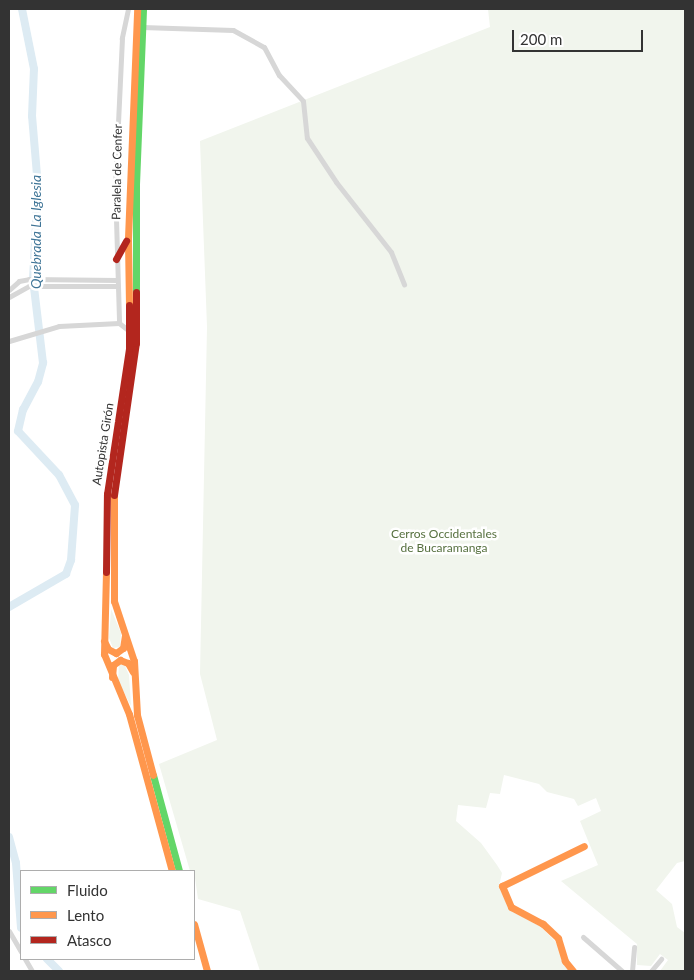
<!DOCTYPE html>
<html>
<head>
<meta charset="utf-8">
<style>
	body { margin:0 }
	#map { position:relative; width:694px; height:980px; overflow:hidden; background:#fff; font-family:Lato,sans-serif }
	div>[style] { position:absolute }
	[style*='--x'] { left:calc(var(--x)*1px); top:calc(var(--y)*1px); width:calc(var(--w)*1px); rotate:calc(var(--a)*1deg) }
	.green>* { inset:0; background:#f1f5ed }
	.river>* { height:8px; margin:-4px; padding:0 4px; transform-origin:4px; border-radius:4px; background:#ddebf3 }
	.street>* { height:5px; margin:-2.5px; padding:0 2.5px; transform-origin:2.5px; border-radius:2.5px; background:#d7d7d7 }
	.fast>* { height:7px; margin:-3.5px; padding:0 3.5px; transform-origin:3.5px; border-radius:3.5px; background:#63d668 }
	.slow>* { height:7px; margin:-3.5px; padding:0 3.5px; transform-origin:3.5px; border-radius:3.5px; background:#ff974d }
	.jam>* { height:7px; margin:-3.5px; padding:0 3.5px; transform-origin:3.5px; border-radius:3.5px; background:#b3261e }
	span { translate:-50% -50%; white-space:nowrap; text-align:center; line-height:1.15; -webkit-text-stroke:5px #fff; paint-order:stroke }
	.street-label { font-size:12px; color:#333 }
	.park-label { font-size:12px; color:#56703f }
	.water-label { font-size:14px; color:#3f7597; font-style:italic }
	.frame { position:absolute; inset:0; border:10px solid #333; pointer-events:none }
	.legend { position:absolute; left:20px; top:870px; width:175px; height:90px; box-sizing:border-box; background:#fff; border:1px solid #adadad; margin:0; padding:6px 9px; list-style:none; font-size:15px; color:#333 }
	.legend li { display:flex; align-items:center; gap:10px; height:25px }
	.legend b { width:25px; border:1px solid #adadad }
	.scale { position:absolute; left:512px; top:30px; width:131px; height:22px; box-sizing:border-box; border:2px solid #333; border-top:0; padding-left:6px; font-size:15px; line-height:18px; white-space:nowrap; color:#333; -webkit-text-stroke:4px #fff; paint-order:stroke }
</style>
</head>
<body>
<div id="map">
	<div class="green">
		<i style="clip-path:polygon(488px 9px,685px 9px,685px 861px,677px 863px,656px 890px,672px 904px,677px 927px,685px 933px,685px 971px,660px 971px,668px 960px,660px 954px,651px 966px,637px 965px,637px 944px,561px 881px,598px 865px,580px 821px,601px 811px,596px 798px,578px 806px,574px 799px,547px 792px,539px 784px,504px 775px,500px 794px,490px 793px,486px 808px,458px 805px,456px 821px,481px 843px,497px 865px,502px 873px,499px 886px,509px 910px,541px 927px,555px 941px,571px 971px,260px 971px,240px 911px,198px 899px,194px 871px,190px 871px,159px 764px,217px 740px,200px 674px,207px 327px,200px 141px,490px 27px)"></i>
		<i style="clip-path:polygon(111px 609px,121px 633px,120px 647px,113px 648px,109px 638px)"></i>
		<i style="clip-path:polygon(119px 664px,125px 666px,129px 675px,131px 706px,118px 681px)"></i>
	</div>
	<div class="river">
		<i style="--x:9;--y:607;--w:66;--a:-30.1"></i>
		<i style="--x:66;--y:574;--w:15;--a:-70"></i>
		<i style="--x:71;--y:560;--w:55;--a:-85.8"></i>
		<i style="--x:75;--y:505;--w:34;--a:-118"></i>
		<i style="--x:59;--y:475;--w:60;--a:-133"></i>
		<i style="--x:18;--y:431;--w:22;--a:-77"></i>
		<i style="--x:23;--y:410;--w:32;--a:-62"></i>
		<i style="--x:38;--y:382;--w:20;--a:-75"></i>
		<i style="--x:43;--y:363;--w:85;--a:-96.8"></i>
		<i style="--x:33;--y:279;--w:92;--a:-86.9"></i>
		<i style="--x:38;--y:187;--w:71;--a:-94.8"></i>
		<i style="--x:32;--y:116;--w:47;--a:-87.6"></i>
		<i style="--x:34;--y:69;--w:61;--a:-101.3"></i>
		<i style="--x:9;--y:837;--w:27;--a:75"></i>
		<i style="--x:16;--y:863;--w:65;--a:85.6"></i>
		<i style="--x:47;--y:959;--w:17;--a:45"></i>
	</div>
	<div class="street">
		<i style="--x:128;--y:9;--w:30;--a:102"></i>
		<i style="--x:122;--y:38;--w:147;--a:92.7"></i>
		<i style="--x:115;--y:185;--w:138;--a:88.3"></i>
		<i style="--x:119;--y:323;--w:11;--a:38"></i>
		<i style="--x:142;--y:27;--w:91;--a:1.9"></i>
		<i style="--x:233;--y:30;--w:35;--a:29"></i>
		<i style="--x:264;--y:47;--w:32;--a:62"></i>
		<i style="--x:279;--y:75;--w:35;--a:47"></i>
		<i style="--x:303;--y:101;--w:37;--a:84"></i>
		<i style="--x:307;--y:138;--w:53;--a:56.6"></i>
		<i style="--x:336;--y:182;--w:89;--a:51.8"></i>
		<i style="--x:391;--y:252;--w:35;--a:68"></i>
		<i style="--x:9;--y:290;--w:13;--a:-42"></i>
		<i style="--x:19;--y:281;--w:10;--a:-11"></i>
		<i style="--x:29;--y:279;--w:88;--a:0.7"></i>
		<i style="--x:9;--y:297;--w:23;--a:-29"></i>
		<i style="--x:29;--y:286;--w:88;--a:0"></i>
		<i style="--x:9;--y:341;--w:52;--a:-16.7"></i>
		<i style="--x:59;--y:326;--w:60;--a:-2.9"></i>
		<i style="--x:9;--y:931;--w:24;--a:60"></i>
		<i style="--x:583;--y:937;--w:52;--a:41.1"></i>
		<i style="--x:25;--y:959;--w:14;--a:60"></i>
		<i style="--x:632;--y:971;--w:24;--a:-85"></i>
		<i style="--x:651;--y:971;--w:16;--a:-50"></i>
	</div>
	<div class="fast">
		<i style="--x:136;--y:292;--w:108;--a:-90"></i>
		<i style="--x:136;--y:184;--w:175;--a:-87.7"></i>
		<i style="--x:153;--y:775;--w:99;--a:74.8"></i>
	</div>
	<div class="slow">
		<i style="--x:129;--y:305;--w:67;--a:-90.9"></i>
		<i style="--x:128;--y:238;--w:229;--a:-87.7"></i>
		<i style="--x:114;--y:495;--w:106;--a:90"></i>
		<i style="--x:114;--y:601;--w:63;--a:71.6"></i>
		<i style="--x:134;--y:661;--w:54;--a:86.8"></i>
		<i style="--x:137;--y:715;--w:62;--a:75.1"></i>
		<i style="--x:106;--y:572;--w:82;--a:91.4"></i>
		<i style="--x:104;--y:654;--w:65;--a:67.4"></i>
		<i style="--x:129;--y:714;--w:163;--a:74.7"></i>
		<i style="--x:104;--y:641;--w:9;--a:63"></i>
		<i style="--x:108;--y:649;--w:9;--a:27"></i>
		<i style="--x:116;--y:653;--w:9;--a:-36"></i>
		<i style="--x:123;--y:648;--w:12;--a:-81"></i>
		<i style="--x:112;--y:677;--w:12;--a:-85"></i>
		<i style="--x:113;--y:665;--w:9;--a:-36"></i>
		<i style="--x:120;--y:660;--w:9;--a:21"></i>
		<i style="--x:128;--y:663;--w:10;--a:61"></i>
		<i style="--x:194;--y:924;--w:49;--a:74.5"></i>
		<i style="--x:573;--y:971;--w:13;--a:-129"></i>
		<i style="--x:565;--y:961;--w:24;--a:-107"></i>
		<i style="--x:558;--y:938;--w:21;--a:-137"></i>
		<i style="--x:543;--y:924;--w:36;--a:-152"></i>
		<i style="--x:511;--y:907;--w:23;--a:-113"></i>
		<i style="--x:502;--y:886;--w:91;--a:-26"></i>
	</div>
	<div class="jam">
		<i style="--x:116;--y:259;--w:21;--a:-61"></i>
		<i style="--x:114;--y:495;--w:154;--a:-81.8"></i>
		<i style="--x:136;--y:343;--w:51;--a:-90"></i>
		<i style="--x:106;--y:572;--w:78;--a:-89.3"></i>
		<i style="--x:107;--y:494;--w:148;--a:-81.4"></i>
		<i style="--x:129;--y:348;--w:43;--a:-90"></i>
	</div>
	<div class="street-label">
		<span style="left:117px;top:172px;rotate:-89deg">Paralela de Cenfer</span>
		<span style="left:103px;top:444px;rotate:-81deg">Autopista Girón</span>
	</div>
	<div class="park-label">
		<span style="left:444px;top:541px">Cerros Occidentales<br>de Bucaramanga</span>
	</div>
	<div class="water-label">
		<span style="left:36px;top:232px;rotate:-90deg">Quebrada La Iglesia</span>
	</div>
	<div class="frame"></div>
	<ul class="legend">
	<li><b style="height:6px;background:#63d668"></b>Fluido</li>
	<li><b style="height:6px;background:#ff974d"></b>Lento</li>
	<li><b style="height:6px;background:#b3261e"></b>Atasco</li>
	</ul>
	<div class="scale">200 m</div>
</div>
</body>
</html>
